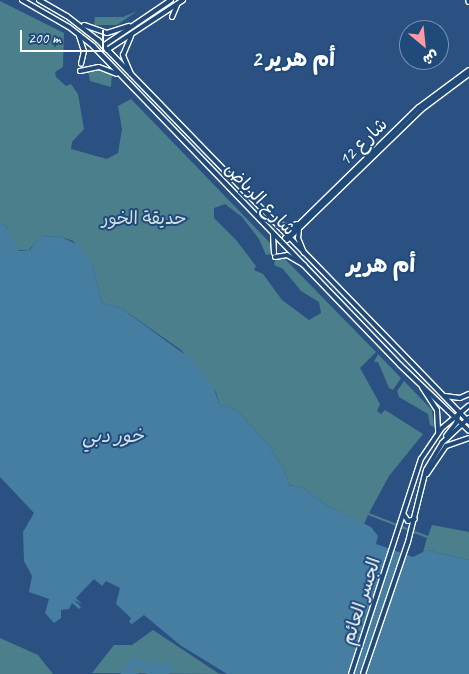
<!DOCTYPE html>
<html>
<head>
<meta charset="utf-8">
<style>
	body { margin:0 }
	#map { position:relative; width:469px; height:674px; overflow:hidden; background:#2a5181; font-family:Caveat,"Playpen Sans Arabic",sans-serif }
	div>[style] { position:absolute }
	[style*='--x'] { left:calc(var(--x)*1px); top:calc(var(--y)*1px); width:calc(var(--w)*1px); rotate:calc(var(--a)*1deg) }
	.green>* { inset:0; background:#4b7f8c }
	.water>* { inset:0; background:#467ea2 }
	.roads { filter:drop-shadow(1px 0 #fff) drop-shadow(-1px 0 #fff) drop-shadow(0 1px #fff) drop-shadow(0 -1px #fff) }
	.secondary>* { height:4px; margin:-2px; padding:0 2px; transform-origin:2px; border-radius:2px; background:#1f4a7a }
	.primary>* { height:4.5px; margin:-2.25px; padding:0 2.25px; transform-origin:2.25px; border-radius:2.25px; background:#1f4a7a }
	span { translate:-50% -50%; white-space:nowrap; text-align:center; line-height:1.15; -webkit-text-stroke:4px #1f4a7a; paint-order:stroke }
	.street-label { font-size:18px; color:#fff }
	.park-label { font-size:18px; color:#d2dfe2 }
	.water-label { font-size:19px; color:#d1dfe8; font-style:italic }
	.district-label { font-size:22px; color:#fff; font-weight:700 }
	.north { position:absolute; left:399px; top:20px; width:50px; height:50px; box-sizing:border-box; background:#1f4a7a; border:1px solid #7992af; border-radius:50%; rotate:152deg; font-size:14px; font-weight:700; line-height:20px; text-align:center; color:#fff }
	.north::after { content:''; display:block; margin:auto; width:18px; height:22px; background:#ff9aa2; clip-path:polygon(50% 0,100% 100%,50% 72%,0 100%) }
	.scale { position:absolute; left:20px; top:30px; width:84px; height:22px; box-sizing:border-box; border:2px solid #fff; border-top:0; padding-left:6px; font-size:15px; line-height:18px; white-space:nowrap; color:#fff; -webkit-text-stroke:4px #1f4a7a; paint-order:stroke }
</style>
</head>
<body>
<div id="map">
	<div class="green">
		<i style="clip-path:polygon(0 1px,64px 33px,63px 67px,55px 72px,56px 77px,66px 86px,71px 84px,78px 94px,84px 129px,72px 142px,71px 149px,107px 159px,118px 153px,122px 129px,118px 106px,131px 99px,274px 247px,271px 254px,266px 255px,259px 239px,242px 217px,225px 204px,214px 208px,214px 218px,236px 240px,256px 266px,254px 270px,263px 274px,282px 300px,309px 320px,321px 313px,319px 302px,301px 291px,283px 269px,274px 265px,275px 260px,283px 257px,376px 352px,360px 368px,380px 404px,377px 411px,381px 414px,385px 410px,423px 434px,389px 476px,369px 513px,428px 536px,432px 525px,469px 532px,469px 560px,427px 550px,423px 552px,427px 538px,368px 515px,364px 524px,328px 506px,302px 487px,289px 485px,285px 471px,270px 447px,237px 410px,219px 404px,216px 392px,181px 350px,121px 308px,102px 303px,92px 264px,73px 241px,62px 237px,41px 236px,29px 250px,16px 250px,7px 227px,0 222px)"></i>
		<i style="clip-path:polygon(137px 11px,117px 25px,94px 25px,95px 17px,123px 17px)"></i>
		<i style="clip-path:polygon(100px 69px,112px 74px,111px 87px,90px 81px,88px 71px)"></i>
		<i style="clip-path:polygon(378px 354px,401px 378px,393px 390px,389px 388px,378px 362px,374px 362px)"></i>
		<i style="clip-path:polygon(404px 381px,432px 410px,434px 427px,430px 425px,428px 414px,399px 397px,397px 391px)"></i>
		<i style="clip-path:polygon(153px 630px,218px 673px,222px 674px,92px 673px,114px 645px,132px 645px)"></i>
		<i style="clip-path:polygon(0 638px,38px 655px,53px 674px,0 674px)"></i>
	</div>
	<div class="water">
		<i style="clip-path:polygon(0 222px,7px 227px,19px 251px,30px 250px,40px 236px,62px 237px,80px 246px,92px 264px,102px 303px,121px 308px,191px 359px,214px 388px,219px 404px,237px 410px,270px 447px,285px 471px,289px 485px,302px 487px,328px 506px,371px 527px,378px 536px,376px 544px,413px 557px,427px 550px,469px 560px,469px 674px,227px 674px,180px 645px,144px 615px,132px 624px,129px 622px,131px 618px,116px 604px,120px 588px,106px 581px,102px 586px,94px 579px,76px 598px,82px 604px,74px 600px,81px 607px,79px 609px,72px 603px,69px 609px,61px 610px,61px 618px,54px 623px,45px 613px,49px 599px,29px 592px,32px 576px,24px 561px,23px 532px,34px 513px,0 477px)"></i>
		<i style="clip-path:polygon(134px 657px,143px 662px,170px 664px,174px 670px,168px 674px,147px 674px,140px 665px,132px 667px,139px 674px,121px 674px)"></i>
	</div>
	<div class="roads">
		<div class="secondary">
			<i style="--x:22;--y:0;--w:54;--a:29.9"></i>
			<i style="--x:69;--y:27;--w:31;--a:38"></i>
			<i style="--x:93;--y:46;--w:443;--a:46.1"></i>
			<i style="--x:400;--y:365;--w:95;--a:43.7"></i>
			<i style="--x:39;--y:0;--w:32;--a:30"></i>
			<i style="--x:67;--y:16;--w:39;--a:38"></i>
			<i style="--x:98;--y:40;--w:533;--a:45.84"></i>
			<i style="--x:172;--y:17;--w:13;--a:-67"></i>
			<i style="--x:84;--y:25;--w:24;--a:19"></i>
			<i style="--x:107;--y:33;--w:23;--a:-18"></i>
			<i style="--x:79;--y:36;--w:16;--a:72"></i>
			<i style="--x:84;--y:51;--w:13;--a:103"></i>
			<i style="--x:103;--y:46;--w:82;--a:-34.1"></i>
			<i style="--x:107;--y:50;--w:91;--a:-33.3"></i>
			<i style="--x:80;--y:71;--w:19;--a:-12"></i>
			<i style="--x:99;--y:67;--w:19;--a:21"></i>
			<i style="--x:131;--y:74;--w:21;--a:-113"></i>
			<i style="--x:123;--y:55;--w:21;--a:-67"></i>
			<i style="--x:273;--y:220;--w:16;--a:27"></i>
			<i style="--x:287;--y:227;--w:10;--a:-17"></i>
			<i style="--x:299;--y:229;--w:9;--a:96"></i>
			<i style="--x:298;--y:238;--w:16;--a:68"></i>
			<i style="--x:273;--y:234;--w:19;--a:87"></i>
			<i style="--x:285;--y:238;--w:187;--a:-44.4"></i>
			<i style="--x:419;--y:107;--w:62;--a:-36.5"></i>
			<i style="--x:287;--y:240;--w:187;--a:-44.1"></i>
			<i style="--x:421;--y:110;--w:60;--a:-36.9"></i>
			<i style="--x:275;--y:257;--w:12;--a:-9"></i>
			<i style="--x:287;--y:255;--w:20;--a:30"></i>
			<i style="--x:422;--y:387;--w:27;--a:57"></i>
			<i style="--x:437;--y:410;--w:22;--a:87"></i>
			<i style="--x:445;--y:396;--w:15;--a:8"></i>
			<i style="--x:460;--y:398;--w:10;--a:-24"></i>
			<i style="--x:446;--y:436;--w:16;--a:-52"></i>
			<i style="--x:456;--y:423;--w:10;--a:-73"></i>
			<i style="--x:427;--y:474;--w:34;--a:-56"></i>
			<i style="--x:446;--y:446;--w:24;--a:-19"></i>
			<i style="--x:404;--y:515;--w:7;--a:56"></i>
			<i style="--x:408;--y:521;--w:7;--a:-16"></i>
			<i style="--x:351;--y:674;--w:226;--a:-72"></i>
			<i style="--x:421;--y:459;--w:37;--a:-56"></i>
			<i style="--x:442;--y:428;--w:35;--a:-40"></i>
			<i style="--x:363;--y:674;--w:139;--a:-71.2"></i>
			<i style="--x:408;--y:542;--w:74;--a:-76"></i>
			<i style="--x:426;--y:470;--w:31;--a:-59"></i>
			<i style="--x:442;--y:443;--w:37;--a:-43"></i>
		</div>
		<div class="primary">
			<i style="--x:469;--y:0;--w:1;--a:90"></i>
		</div>
	</div>
	<div class="street-label">
		<span style="left:363px;top:142px;rotate:-44deg">شارع 12</span>
		<span style="left:260px;top:199px;rotate:46deg">شارع الرياض</span>
		<span style="left:361px;top:601px;rotate:-72deg">الجسر العائم</span>
	</div>
	<div class="park-label">
		<span style="left:144px;top:218px">حديقة الخور</span>
	</div>
	<div class="water-label">
		<span style="left:113px;top:437px">خور دبي</span>
	</div>
	<div class="district-label">
		<span style="left:293px;top:60px">أم هرير 2</span>
		<span style="left:381px;top:266px">أم هرير</span>
	</div>
	<div class="north">ش</div>
	<div class="scale">200 m</div>
</div>
</body>
</html>
